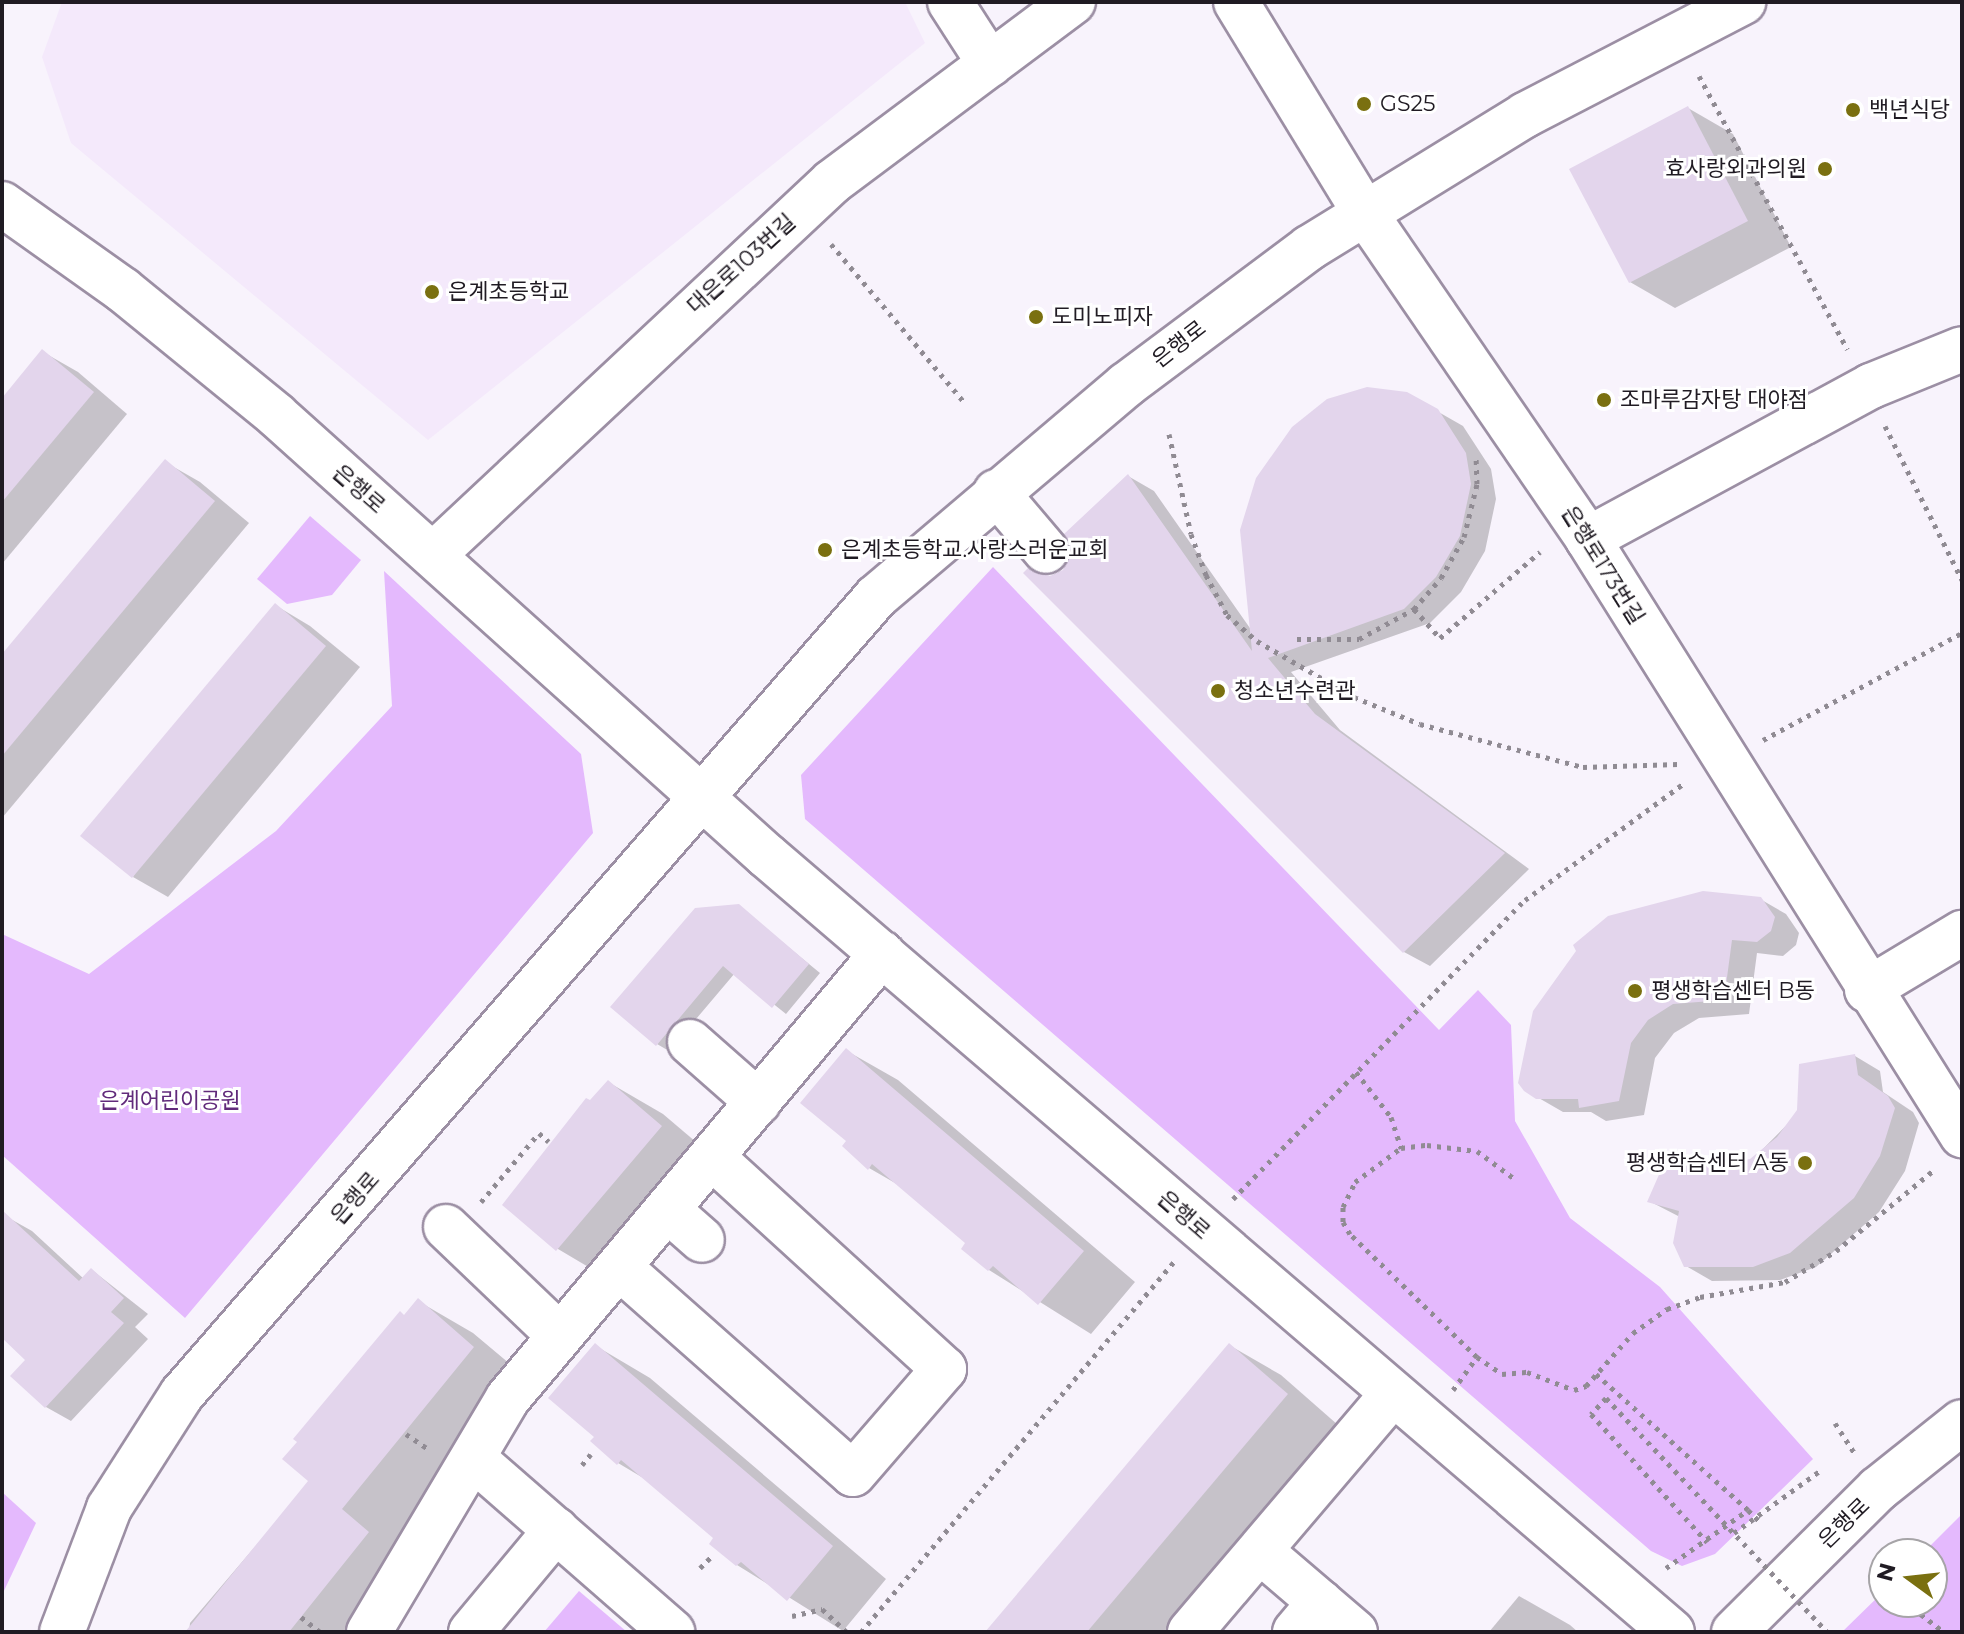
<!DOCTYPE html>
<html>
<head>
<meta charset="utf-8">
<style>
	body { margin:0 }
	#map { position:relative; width:1964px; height:1634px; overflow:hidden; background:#f8f3fc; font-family:Montserrat,"Noto Sans KR",sans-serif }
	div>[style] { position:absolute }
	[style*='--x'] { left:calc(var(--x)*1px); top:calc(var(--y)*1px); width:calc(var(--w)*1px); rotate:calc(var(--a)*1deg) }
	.built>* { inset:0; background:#f4e9fb }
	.green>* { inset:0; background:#e4b9fd }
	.shadow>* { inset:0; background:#0003 }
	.building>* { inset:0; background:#e3d5ec }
	.path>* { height:5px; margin-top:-2.5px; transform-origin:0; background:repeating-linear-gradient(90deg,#908b93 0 4px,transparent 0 10px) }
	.roads { filter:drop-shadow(2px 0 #9c8fa4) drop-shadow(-2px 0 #9c8fa4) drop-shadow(0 2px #9c8fa4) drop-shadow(0 -2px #9c8fa4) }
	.minor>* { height:44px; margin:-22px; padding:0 22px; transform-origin:22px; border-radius:22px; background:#fff }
	.path-bridge>* { height:5px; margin-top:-2.5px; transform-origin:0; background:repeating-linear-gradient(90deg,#908b93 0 4px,transparent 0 10px) }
	.dots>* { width:22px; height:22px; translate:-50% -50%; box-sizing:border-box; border:4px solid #fff; border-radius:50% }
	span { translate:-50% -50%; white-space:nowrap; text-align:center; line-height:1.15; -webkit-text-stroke:6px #fff; paint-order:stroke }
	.poi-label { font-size:22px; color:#201b23 }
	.left { translate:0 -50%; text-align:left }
	.right { translate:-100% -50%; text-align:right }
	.street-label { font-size:22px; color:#201b23 }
	.park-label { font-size:22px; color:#612a7b }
	.frame { position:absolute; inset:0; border:4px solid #201b23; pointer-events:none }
	.north { position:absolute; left:1868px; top:1538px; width:80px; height:80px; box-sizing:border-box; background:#fff; border:2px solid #a6a4a7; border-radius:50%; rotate:285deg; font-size:22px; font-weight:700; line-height:32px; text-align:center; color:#201b23 }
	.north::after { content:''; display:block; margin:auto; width:28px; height:36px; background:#7a7010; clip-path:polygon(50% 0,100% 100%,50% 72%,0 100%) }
</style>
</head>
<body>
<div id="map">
	<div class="built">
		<i style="clip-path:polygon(62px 2px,905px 2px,925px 43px,428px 440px,71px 143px,42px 57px)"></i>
	</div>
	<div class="green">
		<i style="clip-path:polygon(310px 516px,361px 560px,332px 595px,287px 604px,257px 579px)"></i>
		<i style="clip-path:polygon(993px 567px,1439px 1030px,1478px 990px,1511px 1025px,1515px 1121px,1570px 1218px,1660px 1287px,1813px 1459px,1715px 1554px,1682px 1566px,1651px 1551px,805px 819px,801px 775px)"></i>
		<i style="clip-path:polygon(384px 571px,581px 754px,593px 833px,185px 1318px,2px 1155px,2px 934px,89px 974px,276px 831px,392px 706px)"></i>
		<i style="clip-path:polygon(2px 1492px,36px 1523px,2px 1595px)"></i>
		<i style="clip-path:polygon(1962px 1514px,1962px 1632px,1842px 1632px,1884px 1591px,1884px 1602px,1932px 1602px,1932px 1554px,1922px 1554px)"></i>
		<i style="clip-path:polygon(579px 1591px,627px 1632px,544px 1632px)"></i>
	</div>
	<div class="shadow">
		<i style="clip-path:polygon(1688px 108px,1733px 134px,1791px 247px,1675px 308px,1630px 282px)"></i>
		<i style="clip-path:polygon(43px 352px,78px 372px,127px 414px,2px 564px,2px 401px)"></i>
		<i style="clip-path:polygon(1407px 394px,1463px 426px,1491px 469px,1496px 499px,1485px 551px,1461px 592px,1430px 623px,1291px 672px,1340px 730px,1529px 869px,1430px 966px,1404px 952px,1050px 578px,1064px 571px,1128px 476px,1154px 491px,1252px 631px)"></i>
		<i style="clip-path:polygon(165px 462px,200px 482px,249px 523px,2px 818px,2px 657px)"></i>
		<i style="clip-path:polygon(275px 605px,310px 626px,360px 667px,168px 897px,133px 877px)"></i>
		<i style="clip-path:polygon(1703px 893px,1760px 899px,1786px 914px,1799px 933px,1796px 945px,1783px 956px,1757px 953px,1749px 1014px,1699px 1018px,1674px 1033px,1655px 1058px,1644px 1115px,1606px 1121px,1591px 1112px,1563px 1112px,1537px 1097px,1609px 918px)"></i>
		<i style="clip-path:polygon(738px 906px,820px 973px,786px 1014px,735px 973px,669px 1051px,657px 1044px)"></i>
		<i style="clip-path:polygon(847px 1051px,898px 1080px,1135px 1282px,1091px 1334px,989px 1270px,968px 1243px,902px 1187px,869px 1168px,849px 1141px)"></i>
		<i style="clip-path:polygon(1855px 1056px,1880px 1071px,1883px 1092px,1913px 1112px,1919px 1123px,1905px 1171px,1879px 1212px,1816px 1267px,1780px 1280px,1712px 1281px,1686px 1266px,1675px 1243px,1680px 1217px,1649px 1201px,1697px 1171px,1751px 1161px)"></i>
		<i style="clip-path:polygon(608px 1082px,663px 1114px,716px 1159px,612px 1281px,558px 1249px,505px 1205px)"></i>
		<i style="clip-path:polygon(7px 1217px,32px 1231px,84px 1279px,92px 1270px,148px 1314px,135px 1327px,148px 1339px,71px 1421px,46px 1407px,28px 1360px,2px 1336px,2px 1222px)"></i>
		<i style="clip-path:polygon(418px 1301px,473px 1333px,528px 1379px,395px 1542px,422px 1565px,368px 1632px,189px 1632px,190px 1623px,311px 1481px)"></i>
		<i style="clip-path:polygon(1229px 1345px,1281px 1375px,1338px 1425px,1164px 1632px,988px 1632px)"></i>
		<i style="clip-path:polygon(596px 1346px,650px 1378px,886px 1579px,843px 1631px,737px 1565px,716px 1538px,650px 1482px,618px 1463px,597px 1437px)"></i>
		<i style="clip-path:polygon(1519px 1596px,1570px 1625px,1578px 1632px,1489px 1632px)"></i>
	</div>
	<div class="building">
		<i style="clip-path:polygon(1688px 106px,1748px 221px,1629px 283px,1569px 169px)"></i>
		<i style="clip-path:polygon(42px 349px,94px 392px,2px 502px,2px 398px)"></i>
		<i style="clip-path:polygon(1367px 387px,1407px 392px,1438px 409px,1466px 453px,1471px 484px,1460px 536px,1436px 577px,1404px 609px,1268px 658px,1315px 714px,1505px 853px,1403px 953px,1023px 573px,1028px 568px,1050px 576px,1063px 570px,1071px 547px,1064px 534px,1128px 474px,1252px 651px,1240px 530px,1256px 478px,1292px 427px,1327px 399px)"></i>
		<i style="clip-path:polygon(165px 459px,215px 501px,2px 756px,2px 654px)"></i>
		<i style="clip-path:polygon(275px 603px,326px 646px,132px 878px,80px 836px)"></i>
		<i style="clip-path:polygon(1703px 891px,1761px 897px,1775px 917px,1771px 931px,1757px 942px,1732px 940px,1724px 1000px,1673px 1004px,1648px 1020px,1631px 1043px,1619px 1101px,1579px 1108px,1578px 1099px,1536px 1099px,1524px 1091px,1518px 1083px,1533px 1011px,1576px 951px,1573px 945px,1608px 916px)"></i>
		<i style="clip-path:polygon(739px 904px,809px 964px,772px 1008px,723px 966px,656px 1046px,610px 1007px,695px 908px)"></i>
		<i style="clip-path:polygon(846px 1048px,1084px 1251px,1038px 1305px,993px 1266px,988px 1271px,961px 1249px,965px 1243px,872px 1164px,868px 1170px,842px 1146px,846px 1141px,800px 1103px)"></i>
		<i style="clip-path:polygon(1855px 1054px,1858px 1075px,1888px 1096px,1895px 1108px,1880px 1156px,1854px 1198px,1790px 1253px,1753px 1267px,1684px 1267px,1673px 1243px,1679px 1211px,1647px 1202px,1665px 1161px,1697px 1168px,1750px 1159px,1777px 1137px,1797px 1110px,1799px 1064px)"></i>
		<i style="clip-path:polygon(608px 1080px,662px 1126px,556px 1251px,502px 1205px,586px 1098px,590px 1100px)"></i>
		<i style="clip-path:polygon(2px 1210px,79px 1281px,91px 1268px,124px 1298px,111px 1312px,124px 1323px,45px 1408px,10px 1376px,25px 1360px,2px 1338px)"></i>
		<i style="clip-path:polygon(418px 1298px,474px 1347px,342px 1509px,369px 1532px,289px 1632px,185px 1632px,308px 1481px,282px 1459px,297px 1442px,293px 1439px,400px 1311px,404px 1315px)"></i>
		<i style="clip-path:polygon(595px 1343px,833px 1546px,787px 1601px,741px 1562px,736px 1566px,709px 1544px,713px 1538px,621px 1460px,617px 1465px,590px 1441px,594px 1437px,548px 1398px)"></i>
		<i style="clip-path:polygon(1229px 1343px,1288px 1394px,1087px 1632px,985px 1632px)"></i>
	</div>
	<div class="path">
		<i style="--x:1699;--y:76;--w:311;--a:61.5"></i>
		<i style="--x:831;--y:244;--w:208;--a:49.9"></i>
		<i style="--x:1885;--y:426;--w:172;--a:63.4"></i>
		<i style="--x:1169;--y:434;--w:102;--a:77.6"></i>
		<i style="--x:1191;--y:534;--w:44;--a:69.9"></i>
		<i style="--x:1206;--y:575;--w:45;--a:62.3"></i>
		<i style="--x:1227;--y:615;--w:40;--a:41"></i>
		<i style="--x:1257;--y:641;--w:112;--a:30"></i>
		<i style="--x:1354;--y:697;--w:71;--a:22.2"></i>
		<i style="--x:1420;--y:724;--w:169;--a:14.8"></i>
		<i style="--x:1583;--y:767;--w:95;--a:-1.8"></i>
		<i style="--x:1414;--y:609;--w:39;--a:48"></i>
		<i style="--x:1440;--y:638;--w:132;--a:-40.7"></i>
		<i style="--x:1297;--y:639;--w:62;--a:0"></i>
		<i style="--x:1359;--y:639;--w:63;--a:-28.6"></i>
		<i style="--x:1414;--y:609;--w:41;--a:-48.9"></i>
		<i style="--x:1441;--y:578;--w:47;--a:-60.7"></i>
		<i style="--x:1464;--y:537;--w:55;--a:-76.2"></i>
		<i style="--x:1477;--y:484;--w:29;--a:-92"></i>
		<i style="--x:1763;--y:740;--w:226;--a:-28.3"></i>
		<i style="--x:1356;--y:1072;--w:57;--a:52.1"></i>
		<i style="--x:1391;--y:1117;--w:33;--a:72"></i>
		<i style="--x:1233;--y:1199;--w:418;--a:-45.7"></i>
		<i style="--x:1525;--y:900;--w:197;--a:-36.3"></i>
		<i style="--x:481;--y:1202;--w:90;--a:-50"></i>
		<i style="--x:539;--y:1133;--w:13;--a:42"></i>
		<i style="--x:1477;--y:1357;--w:177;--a:-135.9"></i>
		<i style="--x:1350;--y:1234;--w:14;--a:-120"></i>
		<i style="--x:1343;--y:1222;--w:15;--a:-90"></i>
		<i style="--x:1343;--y:1207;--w:28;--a:-64"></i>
		<i style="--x:1355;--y:1182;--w:57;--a:-36.5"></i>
		<i style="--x:1401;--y:1148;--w:26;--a:-7"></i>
		<i style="--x:1427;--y:1145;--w:50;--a:6.8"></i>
		<i style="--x:1477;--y:1151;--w:47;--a:36.4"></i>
		<i style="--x:1596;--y:1374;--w:204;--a:41.8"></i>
		<i style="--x:1453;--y:1390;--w:41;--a:-54"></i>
		<i style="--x:1477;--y:1357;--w:30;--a:34"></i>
		<i style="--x:1502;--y:1374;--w:25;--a:-5"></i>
		<i style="--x:1527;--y:1372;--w:50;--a:21"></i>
		<i style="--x:1574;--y:1390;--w:13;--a:-18"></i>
		<i style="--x:1586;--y:1386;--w:71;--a:-48.4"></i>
		<i style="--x:1633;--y:1333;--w:42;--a:-35.2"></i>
		<i style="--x:1667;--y:1309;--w:35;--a:-20"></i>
		<i style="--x:1700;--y:1297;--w:86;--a:-10"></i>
		<i style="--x:1785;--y:1282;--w:60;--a:-31.3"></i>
		<i style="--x:1836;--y:1251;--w:129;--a:-39.6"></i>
		<i style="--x:1606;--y:1398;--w:22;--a:133"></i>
		<i style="--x:1591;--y:1414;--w:173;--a:47.8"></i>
		<i style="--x:1835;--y:1423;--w:35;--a:57"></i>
		<i style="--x:406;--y:1434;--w:27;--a:34"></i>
		<i style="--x:582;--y:1465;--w:14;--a:-51"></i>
		<i style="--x:700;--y:1568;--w:17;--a:-45"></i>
		<i style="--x:1666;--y:1568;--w:100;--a:-35.3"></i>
		<i style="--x:1748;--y:1510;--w:16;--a:45"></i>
		<i style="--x:1875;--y:1576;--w:12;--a:42"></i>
		<i style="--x:1905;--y:1602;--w:49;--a:37.6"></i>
		<i style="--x:792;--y:1616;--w:31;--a:-13"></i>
		<i style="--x:822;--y:1609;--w:34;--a:43"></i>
		<i style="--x:301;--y:1617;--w:24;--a:38"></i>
		<i style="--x:861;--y:1632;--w:487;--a:-49.8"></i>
	</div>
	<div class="roads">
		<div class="minor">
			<i style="--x:950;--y:2;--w:74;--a:57.2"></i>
			<i style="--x:1236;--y:2;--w:247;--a:58.6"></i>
			<i style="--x:1365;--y:213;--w:395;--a:55.6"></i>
			<i style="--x:1588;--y:539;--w:704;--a:57.89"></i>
			<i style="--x:2;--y:204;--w:148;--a:35.4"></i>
			<i style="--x:123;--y:290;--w:198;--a:39.2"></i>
			<i style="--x:276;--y:415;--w:660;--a:41.93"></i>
			<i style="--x:767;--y:856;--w:1192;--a:40.61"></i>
			<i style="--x:996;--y:492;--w:77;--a:49.7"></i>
			<i style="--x:1588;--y:539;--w:322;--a:-28.4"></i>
			<i style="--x:1871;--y:386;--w:98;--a:-22.1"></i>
			<i style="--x:433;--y:555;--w:546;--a:-43.07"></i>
			<i style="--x:832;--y:182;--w:301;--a:-36.8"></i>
			<i style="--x:1867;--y:990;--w:111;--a:-31"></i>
			<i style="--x:690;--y:1042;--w:91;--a:41.4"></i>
			<i style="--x:668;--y:1210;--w:45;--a:41.4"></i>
			<i style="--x:446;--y:1227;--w:156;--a:43.7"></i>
			<i style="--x:619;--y:1267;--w:312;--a:41.5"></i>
			<i style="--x:853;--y:1474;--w:139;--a:-49.1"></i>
			<i style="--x:944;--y:1369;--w:313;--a:-137.6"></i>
			<i style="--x:475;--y:1460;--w:262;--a:41.1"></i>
			<i style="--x:1260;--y:1551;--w:125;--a:40.5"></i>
			<i style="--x:62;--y:1632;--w:133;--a:-69.2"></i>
			<i style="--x:109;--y:1508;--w:135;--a:-57.4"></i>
			<i style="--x:182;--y:1394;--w:1057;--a:-48.95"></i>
			<i style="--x:876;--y:597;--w:328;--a:-40.3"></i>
			<i style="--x:1126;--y:385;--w:229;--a:-36.8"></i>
			<i style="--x:1309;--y:248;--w:254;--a:-31.6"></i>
			<i style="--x:1525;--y:115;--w:246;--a:-27.4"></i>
			<i style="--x:369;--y:1632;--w:272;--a:-59.3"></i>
			<i style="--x:508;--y:1398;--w:581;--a:-49.89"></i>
			<i style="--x:471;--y:1632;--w:133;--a:-50.2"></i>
			<i style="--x:1190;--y:1632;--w:311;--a:-49.6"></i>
			<i style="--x:1295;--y:1632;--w:39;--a:-50"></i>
			<i style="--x:1734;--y:1632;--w:203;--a:-44.8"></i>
			<i style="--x:1878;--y:1489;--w:107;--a:-38.6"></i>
		</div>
	</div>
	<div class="path-bridge">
		<i style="--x:1606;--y:1398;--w:322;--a:46.6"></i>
		<i style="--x:1734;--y:1533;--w:107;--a:-35.9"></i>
	</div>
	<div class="dots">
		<i style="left:1364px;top:104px;background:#7a7010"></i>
		<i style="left:1853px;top:110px;background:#7a7010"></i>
		<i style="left:1825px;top:169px;background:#7a7010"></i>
		<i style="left:432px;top:292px;background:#7a7010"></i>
		<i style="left:1036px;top:317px;background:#7a7010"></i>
		<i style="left:1604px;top:400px;background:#7a7010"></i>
		<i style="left:825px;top:550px;background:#7a7010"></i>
		<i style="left:1218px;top:691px;background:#7a7010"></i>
		<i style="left:1635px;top:991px;background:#7a7010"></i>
		<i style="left:1805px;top:1163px;background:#7a7010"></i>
	</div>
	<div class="poi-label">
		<span class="left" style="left:1380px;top:104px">GS25</span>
		<span class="left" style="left:1869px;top:110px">백년식당</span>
		<span class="right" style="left:1807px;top:169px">효사랑외과의원</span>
		<span class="left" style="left:448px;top:292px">은계초등학교</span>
		<span class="left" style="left:1052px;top:317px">도미노피자</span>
		<span class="left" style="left:1620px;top:400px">조마루감자탕 대야점</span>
		<span class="left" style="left:841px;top:550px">은계초등학교.사랑스러운교회</span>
		<span class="left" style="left:1234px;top:691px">청소년수련관</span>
		<span class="left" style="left:1651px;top:991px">평생학습센터 B동</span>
		<span class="right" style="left:1789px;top:1163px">평생학습센터 A동</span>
	</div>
	<div class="street-label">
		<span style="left:741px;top:264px;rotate:-42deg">대은로103번길</span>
		<span style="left:1179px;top:344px;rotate:-38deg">은행로</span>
		<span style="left:359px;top:489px;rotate:41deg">은행로</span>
		<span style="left:1603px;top:565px;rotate:58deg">은행로173번길</span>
		<span style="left:355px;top:1198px;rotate:-49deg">은행로</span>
		<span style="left:1184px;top:1215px;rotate:41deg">은행로</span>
		<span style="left:1844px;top:1523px;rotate:-44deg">은행로</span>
	</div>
	<div class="park-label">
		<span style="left:170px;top:1101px">은계어린이공원</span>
	</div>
	<div class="frame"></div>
	<div class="north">N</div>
</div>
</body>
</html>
